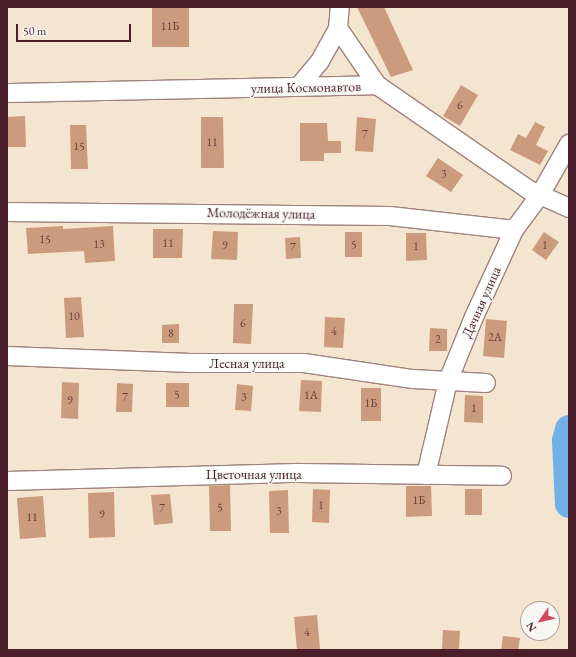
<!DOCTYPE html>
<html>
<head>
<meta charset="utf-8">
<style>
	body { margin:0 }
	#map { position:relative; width:576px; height:657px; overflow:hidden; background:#f4e5d0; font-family:"EB Garamond",serif }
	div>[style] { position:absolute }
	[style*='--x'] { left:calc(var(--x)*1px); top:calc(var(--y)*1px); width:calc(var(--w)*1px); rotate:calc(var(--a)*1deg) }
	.river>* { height:28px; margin:-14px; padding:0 14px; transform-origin:14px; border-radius:14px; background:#72b1e6 }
	.building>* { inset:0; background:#cc9a7d }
	.roads { filter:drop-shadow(1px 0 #9f827e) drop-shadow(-1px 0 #9f827e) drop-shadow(0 1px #9f827e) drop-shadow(0 -1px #9f827e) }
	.minor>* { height:18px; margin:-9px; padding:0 9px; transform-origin:9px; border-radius:9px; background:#fff }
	span { translate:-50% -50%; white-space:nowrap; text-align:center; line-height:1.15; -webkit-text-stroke:3px #f6f6f2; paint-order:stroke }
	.number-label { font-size:12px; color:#6a3e40 }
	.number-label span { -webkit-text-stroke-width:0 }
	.street-label { font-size:14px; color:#4a1f2b }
	.frame { position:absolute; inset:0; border:8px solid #4a1f2b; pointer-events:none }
	.north { position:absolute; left:520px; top:601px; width:40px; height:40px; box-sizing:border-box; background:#f6f6f2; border:1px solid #b1a0a2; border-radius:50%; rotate:236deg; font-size:11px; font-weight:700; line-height:16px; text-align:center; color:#4a1f2b }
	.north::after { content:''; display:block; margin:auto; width:14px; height:18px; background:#d1495b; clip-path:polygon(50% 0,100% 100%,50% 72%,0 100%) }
	.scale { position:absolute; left:16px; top:24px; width:115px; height:18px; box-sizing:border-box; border:2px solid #4a1f2b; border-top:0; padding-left:5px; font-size:12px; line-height:14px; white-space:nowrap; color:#4a1f2b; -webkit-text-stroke:3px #f6f6f2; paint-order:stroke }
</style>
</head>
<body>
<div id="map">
	<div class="river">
		<i style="--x:569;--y:429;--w:12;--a:104"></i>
		<i style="--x:566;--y:441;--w:63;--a:87.3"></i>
	</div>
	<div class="building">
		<i style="clip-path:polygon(152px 7px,189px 7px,189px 47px,152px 47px)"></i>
		<i style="clip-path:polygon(357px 7px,384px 7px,413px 70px,391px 77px)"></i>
		<i style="clip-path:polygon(461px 85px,478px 95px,460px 126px,443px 116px)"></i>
		<i style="clip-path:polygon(25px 116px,26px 147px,7px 147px,7px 117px)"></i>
		<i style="clip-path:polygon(201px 117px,223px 117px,224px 168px,201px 168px)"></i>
		<i style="clip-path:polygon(357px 117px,376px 119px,373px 152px,355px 151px)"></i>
		<i style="clip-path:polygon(535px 122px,545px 127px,536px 145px,548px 151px,540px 165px,510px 150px,518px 134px,526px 138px)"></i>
		<i style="clip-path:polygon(300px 123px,327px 123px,328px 141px,341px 141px,341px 153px,324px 153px,324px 161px,300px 161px)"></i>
		<i style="clip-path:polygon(70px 125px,86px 125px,88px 169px,71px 169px)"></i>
		<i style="clip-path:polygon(438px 158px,463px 175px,451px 192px,426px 176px)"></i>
		<i style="clip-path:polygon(63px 226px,63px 229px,113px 226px,115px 261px,85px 263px,84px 251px,28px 254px,26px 228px)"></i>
		<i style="clip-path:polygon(153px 229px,183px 229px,182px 258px,153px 258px)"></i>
		<i style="clip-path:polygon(213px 231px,238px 232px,237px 260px,211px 259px)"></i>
		<i style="clip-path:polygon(345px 232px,362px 232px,362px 257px,345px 257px)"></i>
		<i style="clip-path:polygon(544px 232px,559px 242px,546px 260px,532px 250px)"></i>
		<i style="clip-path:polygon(406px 233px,426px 233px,427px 260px,406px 261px)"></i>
		<i style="clip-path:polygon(300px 237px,301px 258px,286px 259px,285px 238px)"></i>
		<i style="clip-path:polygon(81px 297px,84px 337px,66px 338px,64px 298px)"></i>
		<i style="clip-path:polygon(234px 304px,253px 304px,251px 344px,233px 343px)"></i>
		<i style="clip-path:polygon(325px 317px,345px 318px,343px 348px,324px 347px)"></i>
		<i style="clip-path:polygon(486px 319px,507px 321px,504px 358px,483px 356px)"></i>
		<i style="clip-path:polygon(179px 324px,179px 343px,162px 343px,162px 325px)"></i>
		<i style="clip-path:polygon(430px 328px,447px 329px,447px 351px,429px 351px)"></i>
		<i style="clip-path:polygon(301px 380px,322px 381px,321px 412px,299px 411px)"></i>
		<i style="clip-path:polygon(62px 382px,79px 383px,78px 419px,61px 418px)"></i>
		<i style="clip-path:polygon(117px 383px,133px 384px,132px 412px,116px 412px)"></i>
		<i style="clip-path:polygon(166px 383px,189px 383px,189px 407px,166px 407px)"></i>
		<i style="clip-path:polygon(237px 384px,253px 386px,251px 411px,235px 410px)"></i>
		<i style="clip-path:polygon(361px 388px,381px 388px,381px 421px,361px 421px)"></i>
		<i style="clip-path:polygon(465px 395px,483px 396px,483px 423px,464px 422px)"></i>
		<i style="clip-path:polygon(230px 485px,231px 531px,210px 531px,209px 486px)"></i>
		<i style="clip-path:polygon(406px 486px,431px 486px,432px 516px,406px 517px)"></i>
		<i style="clip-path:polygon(313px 489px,330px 490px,329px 523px,312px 522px)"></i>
		<i style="clip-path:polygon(465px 489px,482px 489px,482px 515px,465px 515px)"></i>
		<i style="clip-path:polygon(288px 490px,289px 533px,270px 533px,269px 491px)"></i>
		<i style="clip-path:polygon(114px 492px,115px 537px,89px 538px,88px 493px)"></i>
		<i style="clip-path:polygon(170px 494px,173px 523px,154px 525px,151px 495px)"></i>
		<i style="clip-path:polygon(43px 496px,46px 537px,20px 539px,17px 498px)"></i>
		<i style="clip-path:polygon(317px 615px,320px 649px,297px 650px,294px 617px)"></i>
		<i style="clip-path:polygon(443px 630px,460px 631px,459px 650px,442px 650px)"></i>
		<i style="clip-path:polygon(503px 636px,520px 638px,518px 650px,501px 650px)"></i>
	</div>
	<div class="roads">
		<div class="minor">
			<i style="--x:338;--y:28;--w:69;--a:55.6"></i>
			<i style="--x:300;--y:85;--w:31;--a:-50"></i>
			<i style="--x:320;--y:61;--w:38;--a:-61"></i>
			<i style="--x:338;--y:28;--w:21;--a:-85"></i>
			<i style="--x:7;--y:93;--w:370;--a:-1.2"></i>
			<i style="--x:377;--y:85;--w:185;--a:34.6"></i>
			<i style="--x:529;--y:190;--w:44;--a:24.2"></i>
			<i style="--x:7;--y:212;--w:383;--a:0.6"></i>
			<i style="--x:390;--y:216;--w:125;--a:6.4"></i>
			<i style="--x:7;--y:356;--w:184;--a:2.2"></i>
			<i style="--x:191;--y:363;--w:113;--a:0"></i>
			<i style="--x:304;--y:363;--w:110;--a:8.4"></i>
			<i style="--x:413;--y:379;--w:73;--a:3.1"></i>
			<i style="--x:426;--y:475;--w:97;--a:-76.8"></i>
			<i style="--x:448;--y:381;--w:69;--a:-67.9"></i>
			<i style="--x:474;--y:317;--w:96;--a:-65.3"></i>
			<i style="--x:514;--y:230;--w:44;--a:-53.4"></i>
			<i style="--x:540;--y:195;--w:59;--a:-60.4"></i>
			<i style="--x:7;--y:481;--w:291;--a:-1.6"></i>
			<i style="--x:298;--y:473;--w:204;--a:0.8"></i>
		</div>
	</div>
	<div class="number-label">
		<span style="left:170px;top:27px">11Б</span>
		<span style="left:460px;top:106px">6</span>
		<span style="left:365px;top:135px">7</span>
		<span style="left:212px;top:143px">11</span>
		<span style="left:79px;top:147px">15</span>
		<span style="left:444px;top:175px">3</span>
		<span style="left:45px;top:240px">15</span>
		<span style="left:168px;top:244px">11</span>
		<span style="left:99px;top:245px">13</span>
		<span style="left:354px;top:245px">5</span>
		<span style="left:225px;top:246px">9</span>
		<span style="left:545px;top:246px">1</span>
		<span style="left:416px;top:247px">1</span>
		<span style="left:293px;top:248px">7</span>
		<span style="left:74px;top:317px">10</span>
		<span style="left:243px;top:324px">6</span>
		<span style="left:334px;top:332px">4</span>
		<span style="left:171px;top:334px">8</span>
		<span style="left:495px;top:338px">2А</span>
		<span style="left:438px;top:340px">2</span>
		<span style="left:177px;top:395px">5</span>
		<span style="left:311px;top:396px">1А</span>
		<span style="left:125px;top:398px">7</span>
		<span style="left:244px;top:398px">3</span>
		<span style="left:70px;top:401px">9</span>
		<span style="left:371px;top:404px">1Б</span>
		<span style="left:474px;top:409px">1</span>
		<span style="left:419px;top:501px">1Б</span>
		<span style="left:321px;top:506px">1</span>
		<span style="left:220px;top:508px">5</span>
		<span style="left:162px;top:509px">7</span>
		<span style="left:279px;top:512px">3</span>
		<span style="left:102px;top:515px">9</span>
		<span style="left:32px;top:518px">11</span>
		<span style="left:307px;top:633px">4</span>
	</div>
	<div class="street-label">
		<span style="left:306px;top:87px;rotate:-1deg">улица Космонавтов</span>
		<span style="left:261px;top:213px;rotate:1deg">Молодёжная улица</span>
		<span style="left:481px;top:302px;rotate:-66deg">Дачная улица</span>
		<span style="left:247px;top:363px">Лесная улица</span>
		<span style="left:254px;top:474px">Цветочная улица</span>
	</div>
	<div class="frame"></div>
	<div class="north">N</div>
	<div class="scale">50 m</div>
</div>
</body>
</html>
